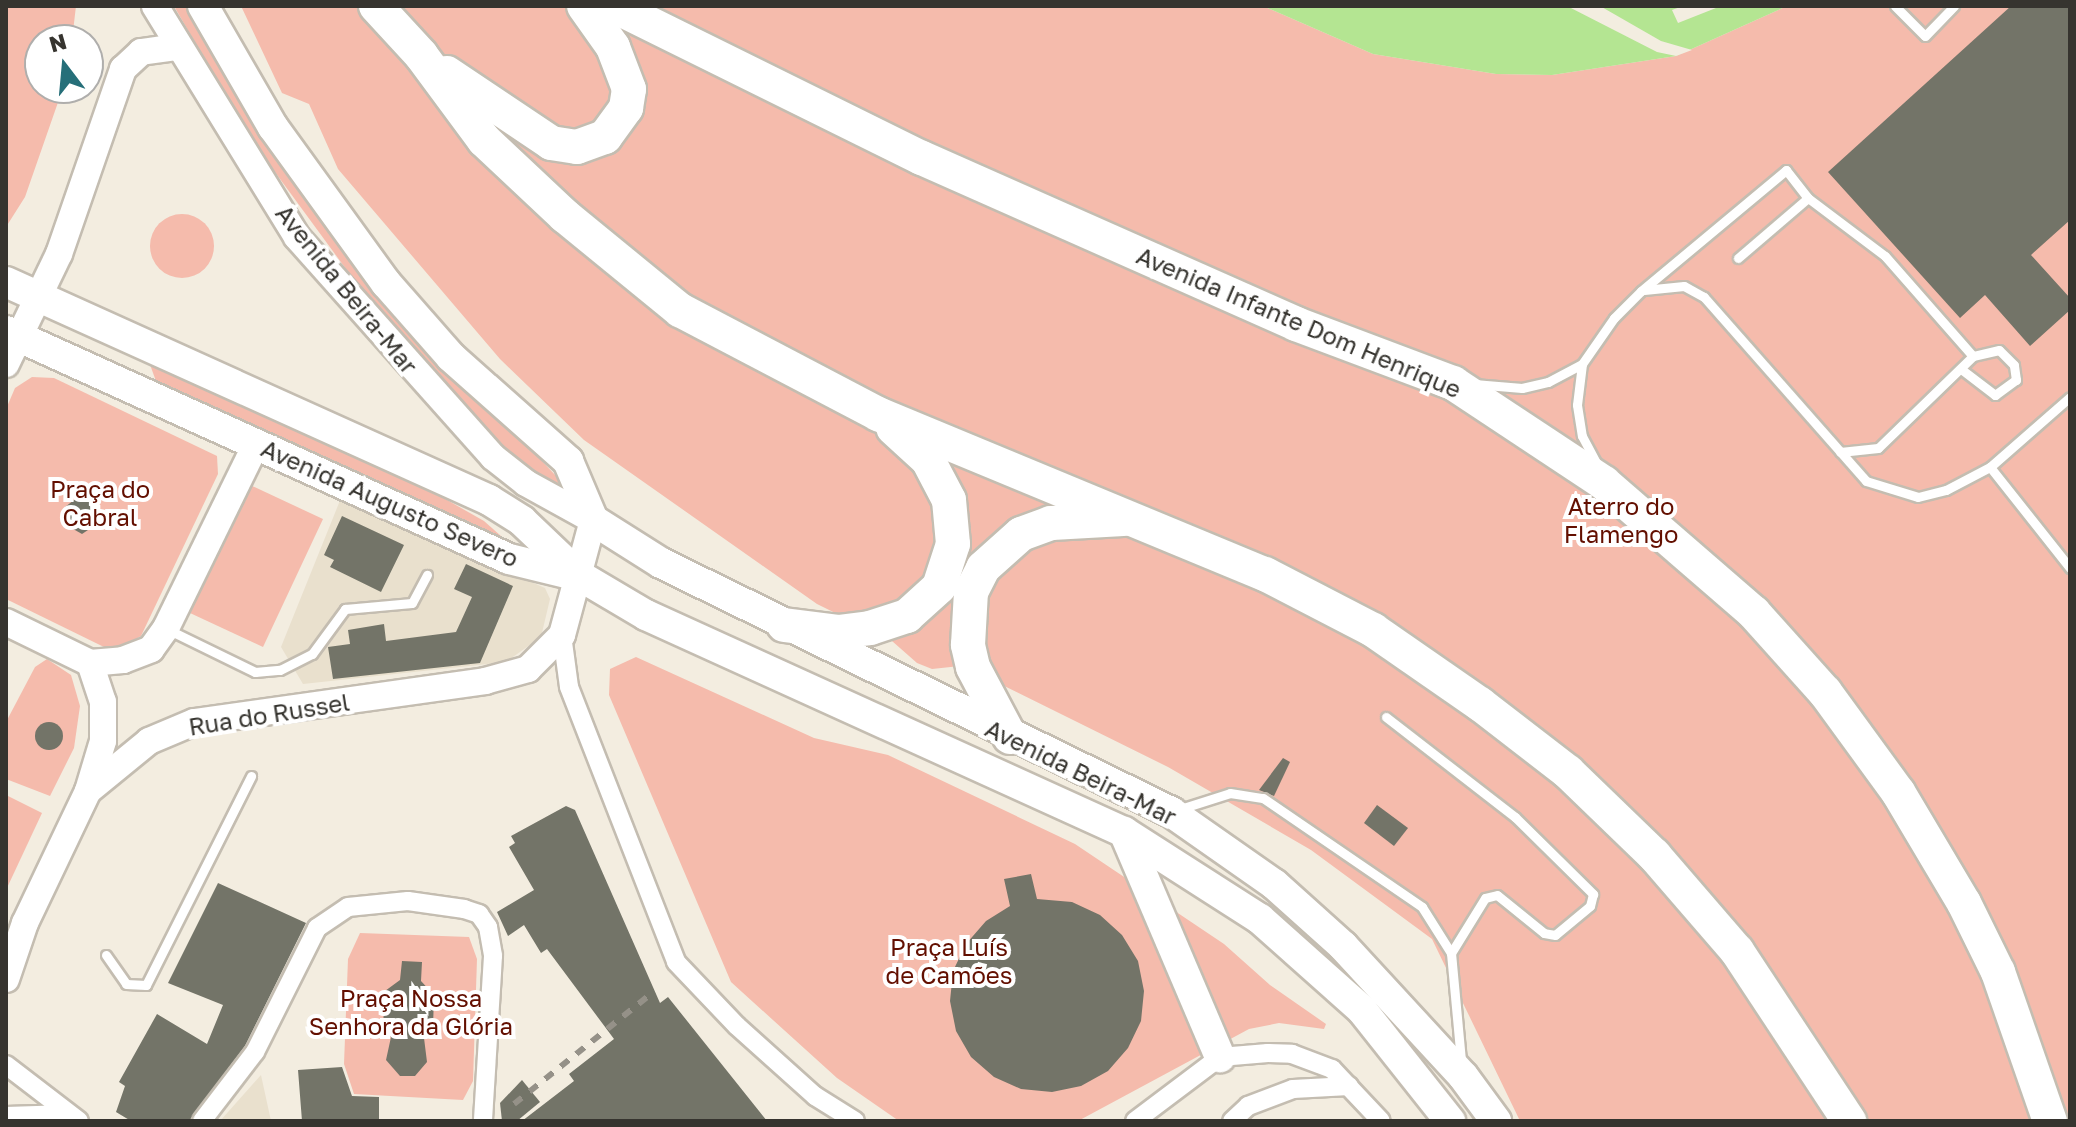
<!DOCTYPE html>
<html>
<head>
<meta charset="utf-8">
<style>
	body { margin:0 }
	#map { position:relative; width:2076px; height:1127px; overflow:hidden; background:#f3ede0; font-family:"Golos Text",sans-serif }
	div>[style] { position:absolute }
	[style*='--x'] { left:calc(var(--x)*1px); top:calc(var(--y)*1px); width:calc(var(--w)*1px); rotate:calc(var(--a)*1deg) }
	.built>* { inset:0; background:#e9e0cd }
	.green>* { inset:0; background:#f5bbac }
	.round { border-radius:50% }
	.water>* { inset:0; background:#b4e592 }
	.pier>* { inset:0; background:#f3ede0 }
	.building>* { inset:0; background:#737468 }
	.roads { filter:drop-shadow(2px 0 #c4bdb1) drop-shadow(-2px 0 #c4bdb1) drop-shadow(0 2px #c4bdb1) drop-shadow(0 -2px #c4bdb1) }
	.lane>* { height:9px; margin:-4.5px; padding:0 4.5px; transform-origin:4.5px; border-radius:4.5px; background:#fff }
	.street>* { height:18px; margin:-9px; padding:0 9px; transform-origin:9px; border-radius:9px; background:#fff }
	.secondary>* { height:26px; margin:-13px; padding:0 13px; transform-origin:13px; border-radius:13px; background:#fff }
	.primary>* { height:30px; margin:-15px; padding:0 15px; transform-origin:15px; border-radius:15px; background:#fff }
	.highway>* { height:34px; margin:-17px; padding:0 17px; transform-origin:17px; border-radius:17px; background:#fff }
	.rail>* { height:6px; margin-top:-3px; transform-origin:0; background:repeating-linear-gradient(90deg,#959188 0 10px,transparent 0 20px) }
	span { translate:-50% -50%; white-space:nowrap; text-align:center; line-height:1.15; -webkit-text-stroke:8px #fff; paint-order:stroke }
	.street-label { font-size:24px; color:#36342f }
	.park-label { font-size:24px; color:#630f00 }
	.frame { position:absolute; inset:0; border:8px solid #36342f; pointer-events:none }
	.north { position:absolute; left:24px; top:24px; width:80px; height:80px; box-sizing:border-box; background:#fff; border:2px solid #afaeac; border-radius:50%; rotate:344deg; font-size:22px; font-weight:700; line-height:32px; text-align:center; color:#36342f }
	.north::after { content:''; display:block; margin:auto; width:28px; height:36px; background:#266f79; clip-path:polygon(50% 0,100% 100%,50% 72%,0 100%) }
</style>
</head>
<body>
<div id="map">
	<div class="built">
		<i style="clip-path:polygon(341px 498px,545px 588px,550px 599px,541px 637px,506px 662px,303px 684px,281px 647px)"></i>
		<i style="clip-path:polygon(261px 1075px,271px 1121px,220px 1121px)"></i>
	</div>
	<div class="green">
		<i style="clip-path:polygon(6px 6px,76px 6px,72px 40px,40px 40px,40px 88px,63px 88px,25px 197px,6px 227px)"></i>
		<i style="clip-path:polygon(174px 6px,198px 6px,438px 351px,557px 477px,560px 489px,518px 461px,464px 411px,376px 310px,250px 138px)"></i>
		<i style="clip-path:polygon(241px 6px,1263px 6px,1373px 54px,1496px 74px,1552px 75px,1676px 56px,1787px 6px,2070px 6px,2070px 1121px,1520px 1121px,1432px 939px,1311px 850px,1168px 767px,986px 677px,960px 666px,932px 669px,917px 663px,892px 641px,817px 604px,584px 440px,500px 359px,338px 169px,309px 104px,282px 93px)"></i>
		<i class="round" style="left:150px;top:214px;width:64px;height:64px"></i>
		<i style="clip-path:polygon(148px 359px,440px 496px,484px 521px,510px 544px,157px 384px)"></i>
		<i style="clip-path:polygon(32px 377px,54px 378px,217px 456px,218px 474px,141px 636px,122px 647px,104px 647px,6px 599px,6px 409px,15px 388px)"></i>
		<i style="clip-path:polygon(250px 485px,323px 519px,263px 647px,190px 613px)"></i>
		<i style="clip-path:polygon(636px 657px,814px 738px,888px 755px,1075px 844px,1224px 944px,1270px 985px,1326px 1024px,1324px 1029px,1279px 1023px,1249px 1029px,1078px 1121px,899px 1121px,837px 1078px,731px 982px,609px 695px,610px 669px)"></i>
		<i style="clip-path:polygon(47px 659px,71px 675px,80px 706px,74px 748px,50px 796px,6px 779px,6px 722px,35px 667px)"></i>
		<i style="clip-path:polygon(6px 795px,42px 813px,6px 890px)"></i>
		<i style="clip-path:polygon(360px 933px,469px 937px,477px 959px,473px 1081px,463px 1100px,354px 1094px,344px 1064px,348px 959px)"></i>
	</div>
	<div class="water">
		<i style="clip-path:polygon(1263px 6px,1787px 6px,1676px 56px,1552px 75px,1496px 74px,1373px 54px)"></i>
	</div>
	<div class="pier">
		<i style="clip-path:polygon(1567px 6px,1600px 6px,1661px 41px,1692px 50px,1676px 56px,1657px 52px)"></i>
		<i style="clip-path:polygon(1683px 6px,1721px 6px,1678px 23px,1672px 10px)"></i>
	</div>
	<div class="building">
		<i style="clip-path:polygon(2011px 6px,2070px 6px,2070px 220px,2031px 255px,2070px 298px,2070px 310px,2030px 346px,1985px 295px,1960px 318px,1828px 172px)"></i>
		<i style="clip-path:polygon(78px 497px,96px 505px,97px 524px,82px 534px,66px 525px,65px 507px)"></i>
		<i style="clip-path:polygon(342px 516px,404px 545px,381px 592px,330px 567px,334px 560px,324px 555px)"></i>
		<i style="clip-path:polygon(466px 564px,513px 586px,480px 663px,333px 679px,328px 647px,350px 644px,348px 630px,384px 624px,386px 641px,456px 632px,472px 597px,454px 589px)"></i>
		<i class="round" style="left:35px;top:722px;width:28px;height:28px"></i>
		<i style="clip-path:polygon(1283px 758px,1290px 762px,1274px 796px,1259px 790px)"></i>
		<i style="clip-path:polygon(1377px 805px,1408px 828px,1394px 846px,1364px 823px)"></i>
		<i style="clip-path:polygon(566px 806px,575px 810px,660px 1003px,668px 997px,767px 1121px,522px 1121px,574px 1081px,569px 1074px,614px 1039px,547px 949px,541px 953px,524px 925px,508px 936px,497px 912px,534px 890px,509px 847px,515px 843px,511px 836px)"></i>
		<i style="clip-path:polygon(1031px 874px,1037px 899px,1072px 902px,1100px 915px,1122px 935px,1138px 961px,1144px 991px,1141px 1021px,1128px 1048px,1108px 1071px,1081px 1086px,1052px 1092px,1021px 1089px,994px 1077px,971px 1057px,956px 1031px,950px 1001px,953px 971px,966px 944px,986px 921px,1010px 906px,1004px 879px)"></i>
		<i style="clip-path:polygon(218px 883px,306px 923px,245px 1046px,189px 1121px,131px 1121px,116px 1112px,125px 1086px,119px 1082px,157px 1014px,207px 1044px,223px 1005px,168px 983px)"></i>
		<i style="clip-path:polygon(402px 961px,422px 962px,421px 981px,434px 995px,433px 1028px,424px 1038px,427px 1062px,415px 1076px,400px 1076px,386px 1060px,391px 1037px,383px 1026px,385px 991px,400px 980px)"></i>
		<i style="clip-path:polygon(342px 1067px,352px 1096px,379px 1097px,379px 1121px,302px 1121px,298px 1070px)"></i>
		<i style="clip-path:polygon(522px 1080px,540px 1102px,517px 1121px,502px 1121px,500px 1103px)"></i>
	</div>
	<div class="roads">
		<div class="lane">
			<i style="--x:1895;--y:6;--w:42;--a:45"></i>
			<i style="--x:1925;--y:36;--w:42;--a:-46"></i>
			<i style="--x:1738;--y:258;--w:92;--a:-40.6"></i>
			<i style="--x:1644;--y:290;--w:40;--a:-5.7"></i>
			<i style="--x:1684;--y:286;--w:23;--a:29"></i>
			<i style="--x:1704;--y:297;--w:245;--a:48.6"></i>
			<i style="--x:1866;--y:481;--w:54;--a:17.1"></i>
			<i style="--x:1918;--y:497;--w:29;--a:-14"></i>
			<i style="--x:1946;--y:490;--w:50;--a:-27.6"></i>
			<i style="--x:1990;--y:467;--w:106;--a:-41.2"></i>
			<i style="--x:1582;--y:364;--w:56;--a:-55.2"></i>
			<i style="--x:1614;--y:318;--w:38;--a:-45"></i>
			<i style="--x:1641;--y:291;--w:189;--a:-39.8"></i>
			<i style="--x:1786;--y:170;--w:36;--a:52"></i>
			<i style="--x:1808;--y:198;--w:96;--a:37"></i>
			<i style="--x:1885;--y:256;--w:133;--a:48.7"></i>
			<i style="--x:1973;--y:356;--w:132;--a:135.9"></i>
			<i style="--x:1878;--y:448;--w:38;--a:174"></i>
			<i style="--x:1961;--y:369;--w:43;--a:37.4"></i>
			<i style="--x:1995;--y:395;--w:26;--a:-36"></i>
			<i style="--x:2016;--y:380;--w:15;--a:-98"></i>
			<i style="--x:2014;--y:365;--w:21;--a:-135"></i>
			<i style="--x:1999;--y:350;--w:27;--a:167"></i>
			<i style="--x:1474;--y:384;--w:48;--a:4.8"></i>
			<i style="--x:1522;--y:388;--w:27;--a:-13"></i>
			<i style="--x:1548;--y:382;--w:38;--a:-28"></i>
			<i style="--x:1582;--y:364;--w:41;--a:97"></i>
			<i style="--x:1577;--y:405;--w:31;--a:81"></i>
			<i style="--x:1582;--y:436;--w:32;--a:62"></i>
			<i style="--x:1990;--y:467;--w:129;--a:51.6"></i>
			<i style="--x:169;--y:630;--w:96;--a:26"></i>
			<i style="--x:255;--y:672;--w:25;--a:-5"></i>
			<i style="--x:280;--y:670;--w:36;--a:-27"></i>
			<i style="--x:312;--y:654;--w:56;--a:-53.7"></i>
			<i style="--x:345;--y:609;--w:67;--a:-5.1"></i>
			<i style="--x:412;--y:603;--w:32;--a:-62"></i>
			<i style="--x:1386;--y:717;--w:163;--a:37.8"></i>
			<i style="--x:1515;--y:817;--w:110;--a:44.6"></i>
			<i style="--x:1593;--y:894;--w:12;--a:104"></i>
			<i style="--x:1590;--y:906;--w:45;--a:140.4"></i>
			<i style="--x:1555;--y:935;--w:11;--a:-170"></i>
			<i style="--x:1544;--y:933;--w:60;--a:-141"></i>
			<i style="--x:1497;--y:895;--w:12;--a:166"></i>
			<i style="--x:1485;--y:898;--w:65;--a:121.7"></i>
			<i style="--x:1180;--y:809;--w:52;--a:-17.7"></i>
			<i style="--x:1230;--y:793;--w:33;--a:9"></i>
			<i style="--x:1263;--y:798;--w:193;--a:34.4"></i>
			<i style="--x:1422;--y:907;--w:54;--a:57.8"></i>
			<i style="--x:1451;--y:953;--w:108;--a:84.7"></i>
			<i style="--x:106;--y:955;--w:35;--a:55"></i>
			<i style="--x:126;--y:984;--w:20;--a:3"></i>
			<i style="--x:146;--y:985;--w:234;--a:-63.3"></i>
		</div>
		<div class="street">
			<i style="--x:562;--y:635;--w:52;--a:82.3"></i>
			<i style="--x:569;--y:687;--w:295;--a:68.7"></i>
			<i style="--x:676;--y:962;--w:88;--a:46.4"></i>
			<i style="--x:737;--y:1026;--w:105;--a:41.9"></i>
			<i style="--x:815;--y:1096;--w:47;--a:32"></i>
			<i style="--x:6;--y:1065;--w:92;--a:37.5"></i>
			<i style="--x:6;--y:1116;--w:62;--a:-1.8"></i>
			<i style="--x:202;--y:1121;--w:87;--a:-52.5"></i>
			<i style="--x:255;--y:1052;--w:139;--a:-63.4"></i>
			<i style="--x:317;--y:928;--w:37;--a:-34"></i>
			<i style="--x:348;--y:907;--w:60;--a:-5.7"></i>
			<i style="--x:408;--y:901;--w:57;--a:8.1"></i>
			<i style="--x:464;--y:909;--w:16;--a:18"></i>
			<i style="--x:479;--y:914;--w:16;--a:55"></i>
			<i style="--x:488;--y:927;--w:29;--a:80"></i>
			<i style="--x:493;--y:956;--w:165;--a:93.5"></i>
			<i style="--x:1135;--y:1121;--w:106;--a:-37"></i>
			<i style="--x:1220;--y:1057;--w:48;--a:-4.8"></i>
			<i style="--x:1268;--y:1053;--w:24;--a:2"></i>
			<i style="--x:1292;--y:1054;--w:43;--a:20.6"></i>
			<i style="--x:1332;--y:1069;--w:71;--a:46.7"></i>
			<i style="--x:1232;--y:1121;--w:22;--a:-43"></i>
			<i style="--x:1248;--y:1106;--w:48;--a:-20.7"></i>
			<i style="--x:1293;--y:1089;--w:56;--a:-3.1"></i>
		</div>
		<div class="secondary">
			<i style="--x:6;--y:364;--w:122;--a:-64.3"></i>
			<i style="--x:59;--y:254;--w:196;--a:-70.9"></i>
			<i style="--x:123;--y:69;--w:25;--a:-43"></i>
			<i style="--x:141;--y:52;--w:37;--a:-8"></i>
			<i style="--x:6;--y:622;--w:93;--a:26"></i>
			<i style="--x:90;--y:663;--w:41;--a:71.6"></i>
			<i style="--x:103;--y:702;--w:39;--a:90"></i>
			<i style="--x:103;--y:741;--w:52;--a:106.7"></i>
			<i style="--x:90;--y:663;--w:33;--a:-5"></i>
			<i style="--x:123;--y:660;--w:30;--a:-21"></i>
			<i style="--x:151;--y:649;--w:26;--a:-54"></i>
			<i style="--x:166;--y:628;--w:205;--a:-63.9"></i>
			<i style="--x:6;--y:979;--w:59;--a:-71.3"></i>
			<i style="--x:25;--y:923;--w:146;--a:-64.5"></i>
			<i style="--x:88;--y:791;--w:79;--a:-39.3"></i>
			<i style="--x:149;--y:741;--w:49;--a:-22.9"></i>
			<i style="--x:194;--y:722;--w:294;--a:-8"></i>
			<i style="--x:485;--y:681;--w:45;--a:-15.6"></i>
			<i style="--x:528;--y:669;--w:48;--a:-45"></i>
			<i style="--x:562;--y:635;--w:119;--a:-74.9"></i>
			<i style="--x:593;--y:520;--w:77;--a:-151.1"></i>
			<i style="--x:526;--y:483;--w:42;--a:-141.8"></i>
			<i style="--x:493;--y:457;--w:295;--a:-131.7"></i>
			<i style="--x:297;--y:237;--w:271;--a:-121.6"></i>
		</div>
		<div class="primary">
			<i style="--x:203;--y:6;--w:140;--a:60"></i>
			<i style="--x:273;--y:127;--w:193;--a:54.1"></i>
			<i style="--x:386;--y:283;--w:98;--a:48.7"></i>
			<i style="--x:451;--y:357;--w:157;--a:41.6"></i>
			<i style="--x:568;--y:461;--w:64;--a:67"></i>
			<i style="--x:593;--y:520;--w:80;--a:32.3"></i>
			<i style="--x:661;--y:563;--w:568;--a:26.02"></i>
			<i style="--x:1171;--y:812;--w:126;--a:35"></i>
			<i style="--x:1274;--y:884;--w:93;--a:41.9"></i>
			<i style="--x:1343;--y:946;--w:177;--a:47.3"></i>
			<i style="--x:1463;--y:1076;--w:56;--a:53.7"></i>
			<i style="--x:6;--y:282;--w:530;--a:24.29"></i>
			<i style="--x:489;--y:500;--w:39;--a:32"></i>
			<i style="--x:522;--y:521;--w:80;--a:43.5"></i>
			<i style="--x:580;--y:576;--w:77;--a:30.6"></i>
			<i style="--x:646;--y:615;--w:525;--a:24.42"></i>
			<i style="--x:1124;--y:832;--w:161;--a:32.6"></i>
			<i style="--x:1260;--y:919;--w:137;--a:41.7"></i>
			<i style="--x:1362;--y:1010;--w:142;--a:51.6"></i>
			<i style="--x:6;--y:331;--w:552;--a:24.38"></i>
			<i style="--x:509;--y:559;--w:71;--a:13.8"></i>
			<i style="--x:1124;--y:832;--w:245;--a:66.9"></i>
		</div>
		<div class="highway">
			<i style="--x:376;--y:6;--w:67;--a:47.4"></i>
			<i style="--x:421;--y:55;--w:106;--a:53.5"></i>
			<i style="--x:484;--y:140;--w:111;--a:43.2"></i>
			<i style="--x:565;--y:216;--w:149;--a:39.3"></i>
			<i style="--x:680;--y:310;--w:224;--a:27.7"></i>
			<i style="--x:878;--y:414;--w:419;--a:22.5"></i>
			<i style="--x:1265;--y:574;--w:122;--a:27.4"></i>
			<i style="--x:1373;--y:630;--w:130;--a:34.7"></i>
			<i style="--x:1480;--y:704;--w:111;--a:37.7"></i>
			<i style="--x:1568;--y:772;--w:120;--a:44"></i>
			<i style="--x:1654;--y:855;--w:127;--a:49.2"></i>
			<i style="--x:1737;--y:951;--w:204;--a:56.6"></i>
			<i style="--x:614;--y:6;--w:343;--a:26.3"></i>
			<i style="--x:922;--y:158;--w:409;--a:23.9"></i>
			<i style="--x:1296;--y:324;--w:168;--a:20.6"></i>
			<i style="--x:1453;--y:383;--w:181;--a:33.5"></i>
			<i style="--x:1604;--y:483;--w:198;--a:40.9"></i>
			<i style="--x:1754;--y:613;--w:106;--a:48.1"></i>
			<i style="--x:1825;--y:692;--w:124;--a:53.9"></i>
			<i style="--x:1898;--y:792;--w:129;--a:59.3"></i>
			<i style="--x:1964;--y:903;--w:77;--a:63.8"></i>
			<i style="--x:1998;--y:972;--w:158;--a:70.8"></i>
			<i style="--x:447;--y:73;--w:125;--a:33.9"></i>
			<i style="--x:551;--y:143;--w:26;--a:9"></i>
			<i style="--x:577;--y:147;--w:30;--a:-20"></i>
			<i style="--x:605;--y:137;--w:36;--a:-54"></i>
			<i style="--x:626;--y:108;--w:19;--a:-81"></i>
			<i style="--x:629;--y:89;--w:45;--a:-110.9"></i>
			<i style="--x:613;--y:47;--w:50;--a:-125.3"></i>
			<i style="--x:784;--y:625;--w:54;--a:7.4"></i>
			<i style="--x:838;--y:632;--w:32;--a:-7"></i>
			<i style="--x:870;--y:628;--w:39;--a:-18"></i>
			<i style="--x:907;--y:616;--w:43;--a:-42.2"></i>
			<i style="--x:939;--y:587;--w:45;--a:-72"></i>
			<i style="--x:953;--y:544;--w:44;--a:-95.2"></i>
			<i style="--x:949;--y:500;--w:45;--a:-117.7"></i>
			<i style="--x:928;--y:460;--w:47;--a:-137.6"></i>
			<i style="--x:1010;--y:737;--w:79;--a:-117.9"></i>
			<i style="--x:973;--y:667;--w:23;--a:-103"></i>
			<i style="--x:968;--y:645;--w:53;--a:-86.8"></i>
			<i style="--x:971;--y:592;--w:27;--a:-63"></i>
			<i style="--x:983;--y:568;--w:51;--a:-41.8"></i>
			<i style="--x:1021;--y:534;--w:32;--a:-20"></i>
			<i style="--x:1051;--y:523;--w:73;--a:-3.1"></i>
		</div>
	</div>
	<div class="rail">
		<i style="--x:514;--y:1104;--w:171;--a:-38.8"></i>
	</div>
	<div class="street-label">
		<span style="left:347px;top:289px;rotate:51deg">Avenida Beira-Mar</span>
		<span style="left:1299px;top:322px;rotate:23deg">Avenida Infante Dom Henrique</span>
		<span style="left:390px;top:503px;rotate:24deg">Avenida Augusto Severo</span>
		<span style="left:269px;top:714px;rotate:-9deg">Rua do Russel</span>
		<span style="left:1081px;top:772px;rotate:26deg">Avenida Beira-Mar</span>
	</div>
	<div class="park-label">
		<span style="left:100px;top:503px">Praça do<br>Cabral</span>
		<span style="left:1621px;top:520px">Aterro do<br>Flamengo</span>
		<span style="left:949px;top:961px">Praça Luís<br>de Camões</span>
		<span style="left:411px;top:1012px">Praça Nossa<br>Senhora da Glória</span>
	</div>
	<div class="frame"></div>
	<div class="north">N</div>
</div>
</body>
</html>
